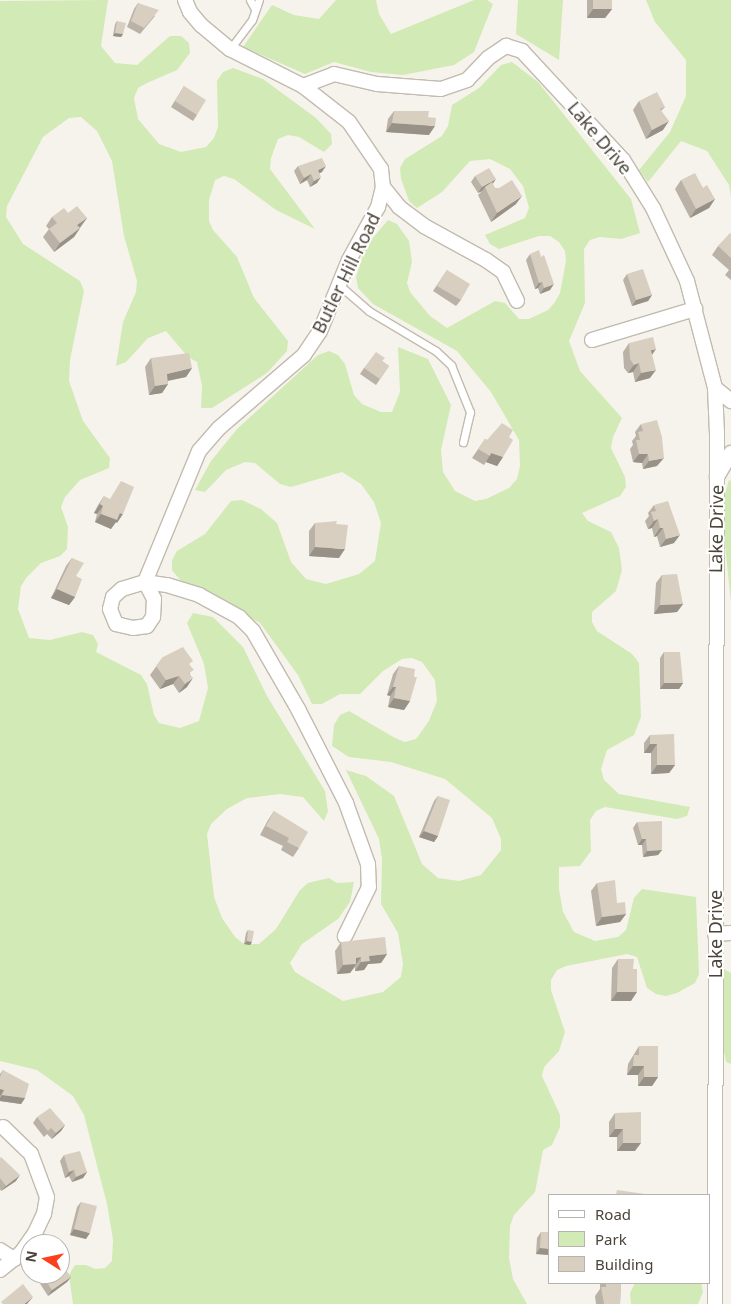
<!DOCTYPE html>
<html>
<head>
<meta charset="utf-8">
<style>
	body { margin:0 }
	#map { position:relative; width:731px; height:1304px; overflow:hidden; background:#f6f3ec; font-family:"Noto Sans",sans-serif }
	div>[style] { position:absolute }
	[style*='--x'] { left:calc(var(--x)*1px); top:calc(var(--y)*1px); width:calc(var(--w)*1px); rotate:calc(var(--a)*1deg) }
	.green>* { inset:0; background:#d2eab5 }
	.roads { filter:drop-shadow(1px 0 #c2bbae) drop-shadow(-1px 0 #c2bbae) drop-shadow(0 1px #c2bbae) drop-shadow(0 -1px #c2bbae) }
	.lane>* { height:7px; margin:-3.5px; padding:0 3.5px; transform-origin:3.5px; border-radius:3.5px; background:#fff }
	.street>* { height:14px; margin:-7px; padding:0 7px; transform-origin:7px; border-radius:7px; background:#fff }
	.wall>* { inset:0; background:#bab2a6 }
	.shaded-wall>* { inset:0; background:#979187 }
	.building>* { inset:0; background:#d8cfc1 }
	span { translate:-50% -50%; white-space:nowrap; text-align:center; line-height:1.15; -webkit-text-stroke:4px #fff; paint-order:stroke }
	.street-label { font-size:18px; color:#4b4439 }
	.legend { position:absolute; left:548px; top:1194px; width:162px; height:90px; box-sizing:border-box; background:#fff; border:1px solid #b7b4b0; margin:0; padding:6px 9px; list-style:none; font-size:15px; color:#4b4439 }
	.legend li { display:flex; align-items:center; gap:10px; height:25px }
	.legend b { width:25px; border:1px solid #b7b4b0 }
	.north { position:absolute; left:20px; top:1234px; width:50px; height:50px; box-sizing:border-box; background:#fff; border:1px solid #b7b4b0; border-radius:50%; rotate:280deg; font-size:14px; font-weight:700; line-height:20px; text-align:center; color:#4b4439 }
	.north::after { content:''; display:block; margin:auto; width:18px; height:22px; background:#fc3f1d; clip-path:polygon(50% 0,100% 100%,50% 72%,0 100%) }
</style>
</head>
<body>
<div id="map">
	<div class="green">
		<i style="clip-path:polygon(108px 0,101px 46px,115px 63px,137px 65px,170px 36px,181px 36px,189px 43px,190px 53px,177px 70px,147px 83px,138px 88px,134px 98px,138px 119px,159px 144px,181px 152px,206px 147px,214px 138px,218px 127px,217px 81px,223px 72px,233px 68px,263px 79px,316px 118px,331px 134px,332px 144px,324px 152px,299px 137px,288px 135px,278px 139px,271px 158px,270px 169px,315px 229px,276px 210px,234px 179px,224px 176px,215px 180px,209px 200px,209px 221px,213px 230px,237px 257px,254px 298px,288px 341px,287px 351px,267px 373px,212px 408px,201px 408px,202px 386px,197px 362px,188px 357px,166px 331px,148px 338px,126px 362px,116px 366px,123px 322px,136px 292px,137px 281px,124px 236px,112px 161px,97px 131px,81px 117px,69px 118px,43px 137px,7px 206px,6px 217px,23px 244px,80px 281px,84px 291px,70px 360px,69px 381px,83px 421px,110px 458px,109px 468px,80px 480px,65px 497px,61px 507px,68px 527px,67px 549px,60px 556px,41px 563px,27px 577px,21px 586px,18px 609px,29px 638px,50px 640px,82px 632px,93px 635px,98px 644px,96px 652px,141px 675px,147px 684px,154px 715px,159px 723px,180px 728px,199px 721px,208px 688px,204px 664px,187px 623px,193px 613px,213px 617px,243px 647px,267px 696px,325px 791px,328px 811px,324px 821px,303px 797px,280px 794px,247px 798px,227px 809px,211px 824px,207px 834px,214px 897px,222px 918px,235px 937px,244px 944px,259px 944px,276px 929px,300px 890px,308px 883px,329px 878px,337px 883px,354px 882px,350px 902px,338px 919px,302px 944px,290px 963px,295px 972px,343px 1001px,383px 992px,401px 977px,403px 964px,398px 933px,381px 904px,382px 859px,379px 839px,346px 770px,366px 776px,394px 796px,422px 864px,438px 878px,459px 881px,481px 875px,501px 850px,501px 839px,492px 818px,445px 779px,391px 762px,349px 757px,332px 746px,334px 725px,340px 715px,349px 711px,395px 738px,405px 742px,416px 739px,429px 721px,437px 701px,435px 680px,422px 662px,412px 658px,402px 659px,383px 671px,360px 694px,340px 694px,322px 704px,312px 704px,298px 675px,260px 623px,205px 593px,185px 586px,172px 570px,172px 560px,177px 551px,205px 534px,231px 501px,242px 500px,261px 509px,277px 523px,291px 562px,306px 579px,326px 584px,359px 574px,375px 561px,381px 523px,374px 502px,361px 484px,342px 472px,291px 487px,280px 484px,255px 463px,245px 462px,226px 470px,205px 492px,195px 490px,211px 461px,237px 429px,318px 355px,329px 351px,338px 355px,345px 364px,354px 395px,362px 404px,381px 412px,392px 412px,400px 392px,398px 347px,428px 359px,451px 405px,441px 450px,443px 472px,455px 491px,475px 501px,486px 499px,509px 488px,517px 479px,520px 466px,519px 440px,491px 392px,457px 351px,373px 304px,358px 288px,356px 277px,366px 246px,388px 220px,397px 224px,409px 241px,412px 262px,407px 283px,410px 292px,430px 316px,447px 328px,495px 301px,505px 303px,519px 319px,529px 319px,548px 310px,555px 302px,560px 293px,566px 261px,565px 251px,559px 242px,550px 236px,539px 236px,499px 249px,490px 244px,485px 235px,525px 218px,529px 208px,523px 186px,510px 169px,490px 159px,470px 161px,442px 192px,417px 208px,409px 201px,401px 179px,400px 168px,405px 159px,442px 136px,448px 126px,452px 105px,479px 88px,501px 65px,512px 62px,538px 82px,631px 199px,640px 233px,621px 239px,600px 237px,590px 240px,584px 249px,585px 303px,569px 341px,580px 371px,622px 418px,613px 437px,611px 448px,625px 477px,626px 487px,620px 496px,582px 513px,588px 521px,611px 532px,619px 548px,622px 570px,616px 591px,592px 612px,592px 622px,597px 631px,632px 654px,639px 663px,641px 717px,634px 735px,607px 750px,601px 769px,604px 780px,619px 794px,690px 807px,687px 816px,677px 819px,605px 807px,596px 811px,590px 820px,591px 851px,580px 866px,559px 867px,559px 889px,563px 912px,574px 932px,595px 941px,618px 937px,626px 930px,634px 898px,642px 889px,696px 897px,699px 974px,695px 983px,677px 993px,666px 996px,656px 994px,647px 988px,637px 957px,627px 954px,566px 966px,557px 970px,551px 980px,551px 990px,565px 1032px,559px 1051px,544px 1067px,542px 1076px,560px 1115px,560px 1127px,552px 1145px,543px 1150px,535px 1192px,514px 1215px,510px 1226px,509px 1258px,513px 1279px,527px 1304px,73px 1304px,69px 1275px,75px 1265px,86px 1265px,95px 1269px,105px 1268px,112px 1261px,113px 1240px,107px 1204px,84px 1115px,73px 1096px,37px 1070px,0 1061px,0 1px)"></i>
		<i style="clip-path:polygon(336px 0,376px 0,379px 14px,391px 34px,474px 0,487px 0,493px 4px,474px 52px,454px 65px,403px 75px,371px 72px,334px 62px,305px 74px,243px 47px,272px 5px,294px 15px,319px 19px)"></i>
		<i style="clip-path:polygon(518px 0,563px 0,559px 60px,516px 34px)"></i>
		<i style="clip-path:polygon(646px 0,731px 0,731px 197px,729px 185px,707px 151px,681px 141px,648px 182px,639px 170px,670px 132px,686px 96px,686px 60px,655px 22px)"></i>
		<i style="clip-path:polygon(729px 480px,731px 481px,731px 603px,724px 534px,725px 494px)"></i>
		<i style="clip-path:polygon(722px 968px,731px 973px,731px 1064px,726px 1062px,722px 1041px)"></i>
		<i style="clip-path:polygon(635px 1283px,701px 1283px,703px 1292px,698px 1304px,631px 1304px,630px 1293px)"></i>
	</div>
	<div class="roads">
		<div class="lane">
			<i style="--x:250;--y:0;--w:10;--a:61"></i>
			<i style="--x:230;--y:49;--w:36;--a:-53"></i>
			<i style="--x:252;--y:20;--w:21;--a:-71"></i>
			<i style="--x:338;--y:284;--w:41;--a:41.1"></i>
			<i style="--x:369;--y:311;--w:78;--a:30.8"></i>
			<i style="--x:436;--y:351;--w:21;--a:43"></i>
			<i style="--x:451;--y:365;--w:51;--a:68"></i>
			<i style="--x:470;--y:412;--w:31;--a:103"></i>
		</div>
		<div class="street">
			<i style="--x:185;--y:0;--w:13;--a:67"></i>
			<i style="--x:190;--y:12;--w:17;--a:50"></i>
			<i style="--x:201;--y:25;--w:38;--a:40"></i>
			<i style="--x:230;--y:49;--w:82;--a:26.9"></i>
			<i style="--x:303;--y:86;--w:58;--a:38"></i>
			<i style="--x:349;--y:122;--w:57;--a:55.8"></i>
			<i style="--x:381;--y:169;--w:18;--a:84"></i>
			<i style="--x:383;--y:187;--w:21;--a:104"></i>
			<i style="--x:378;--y:207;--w:60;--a:118.7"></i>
			<i style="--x:349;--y:260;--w:77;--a:112.2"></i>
			<i style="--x:320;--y:331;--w:29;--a:124"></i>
			<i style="--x:304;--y:355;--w:112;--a:139.3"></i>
			<i style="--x:219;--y:428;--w:30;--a:131"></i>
			<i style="--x:199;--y:451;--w:142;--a:112.4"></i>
			<i style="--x:145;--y:582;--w:22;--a:8"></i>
			<i style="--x:167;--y:585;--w:34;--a:17"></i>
			<i style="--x:199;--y:595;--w:46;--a:28.8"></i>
			<i style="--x:239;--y:617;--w:20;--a:45"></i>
			<i style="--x:253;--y:631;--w:90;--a:60"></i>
			<i style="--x:298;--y:709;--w:106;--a:62.9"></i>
			<i style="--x:346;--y:803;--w:65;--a:70.2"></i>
			<i style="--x:368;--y:864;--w:23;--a:88"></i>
			<i style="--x:369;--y:887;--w:55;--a:116.1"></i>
			<i style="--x:303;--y:86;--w:33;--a:-21"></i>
			<i style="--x:334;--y:74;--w:44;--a:13.1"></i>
			<i style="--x:377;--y:84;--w:64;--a:4.5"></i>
			<i style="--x:441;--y:89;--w:28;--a:-19"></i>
			<i style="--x:467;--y:80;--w:30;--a:-46"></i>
			<i style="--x:488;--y:58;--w:22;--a:-34"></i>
			<i style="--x:506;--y:46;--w:17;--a:17"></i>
			<i style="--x:522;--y:51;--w:149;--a:47.2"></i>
			<i style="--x:623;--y:160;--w:57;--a:58"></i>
			<i style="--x:653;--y:208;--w:81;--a:65"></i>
			<i style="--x:687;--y:281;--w:111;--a:75.3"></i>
			<i style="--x:715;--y:388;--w:45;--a:87.5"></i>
			<i style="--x:717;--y:433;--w:871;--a:90.13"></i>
			<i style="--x:383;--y:187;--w:26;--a:51"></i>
			<i style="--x:399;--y:207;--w:31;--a:37"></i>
			<i style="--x:424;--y:226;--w:71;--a:28.7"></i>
			<i style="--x:486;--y:260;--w:21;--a:35"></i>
			<i style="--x:503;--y:272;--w:32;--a:64"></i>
			<i style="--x:592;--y:340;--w:108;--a:-16.8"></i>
			<i style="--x:715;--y:388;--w:21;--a:39"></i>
			<i style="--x:717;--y:477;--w:28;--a:-60"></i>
			<i style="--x:145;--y:582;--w:19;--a:62"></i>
			<i style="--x:154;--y:599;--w:18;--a:93"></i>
			<i style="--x:153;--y:617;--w:11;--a:124"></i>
			<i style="--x:147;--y:626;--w:14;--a:172"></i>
			<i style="--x:133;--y:628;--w:17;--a:-167"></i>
			<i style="--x:116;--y:624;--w:16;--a:-112"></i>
			<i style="--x:110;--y:609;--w:12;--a:-76"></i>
			<i style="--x:113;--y:597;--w:12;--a:-42"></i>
			<i style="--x:122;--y:589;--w:24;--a:-17"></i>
			<i style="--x:715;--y:934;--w:16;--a:-4"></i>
			<i style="--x:0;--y:1250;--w:17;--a:33"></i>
			<i style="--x:0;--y:1270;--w:27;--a:-39"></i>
			<i style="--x:21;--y:1253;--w:24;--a:-55"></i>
			<i style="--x:35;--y:1233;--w:21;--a:-65"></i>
			<i style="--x:44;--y:1214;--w:17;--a:-80"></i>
			<i style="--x:47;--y:1197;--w:46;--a:-110.4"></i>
			<i style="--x:31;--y:1154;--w:39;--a:-136"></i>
		</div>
	</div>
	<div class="wall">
		<i style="clip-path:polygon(587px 0,612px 0,612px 9px,605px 18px,587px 18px)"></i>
		<i style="clip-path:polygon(138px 3px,155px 16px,140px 34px,127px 27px,134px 9px)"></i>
		<i style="clip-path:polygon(117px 21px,123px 34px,121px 37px,113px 36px,115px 24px)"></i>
		<i style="clip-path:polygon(184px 86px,197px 115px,193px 121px,171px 107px)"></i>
		<i style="clip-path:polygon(639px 101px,665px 107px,661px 111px,663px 130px,646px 139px,633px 110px)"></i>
		<i style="clip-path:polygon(394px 111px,428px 117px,429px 135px,386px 132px,388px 119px)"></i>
		<i style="clip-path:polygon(298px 166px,322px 172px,319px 173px,317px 183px,310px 187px,307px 180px,300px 184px,294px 171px)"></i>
		<i style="clip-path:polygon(475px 176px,492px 184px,495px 188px,516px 204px,491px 222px,478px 195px,482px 191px,478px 193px,471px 182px)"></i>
		<i style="clip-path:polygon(681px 180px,703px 188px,715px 199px,709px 208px,690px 218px,675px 189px)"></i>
		<i style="clip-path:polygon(68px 213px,87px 218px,74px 237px,54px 252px,43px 237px,49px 229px,46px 226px,52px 217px)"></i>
		<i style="clip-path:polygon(731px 234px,731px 280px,725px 275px,729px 270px,712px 255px,718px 246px)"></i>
		<i style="clip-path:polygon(530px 254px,550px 290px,540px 294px,538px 288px,535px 289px,526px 260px)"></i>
		<i style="clip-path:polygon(447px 270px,461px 300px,456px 306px,433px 291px)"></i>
		<i style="clip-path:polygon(627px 274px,652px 295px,648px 301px,632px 306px,623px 280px)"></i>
		<i style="clip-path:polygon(629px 343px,652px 355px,650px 378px,635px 382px,633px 372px,628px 373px,624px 368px,623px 352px)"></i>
		<i style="clip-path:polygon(151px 358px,192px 368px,186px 377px,168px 381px,168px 384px,162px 393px,149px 395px,145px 367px)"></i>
		<i style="clip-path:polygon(382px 361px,389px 366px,376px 385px,360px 374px,364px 368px)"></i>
		<i style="clip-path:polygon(641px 424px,657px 466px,643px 469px,642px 463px,633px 462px,630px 449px,633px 445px,632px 441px,636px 436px,635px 432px)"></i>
		<i style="clip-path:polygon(485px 439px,487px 440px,503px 457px,497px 466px,486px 462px,484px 465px,472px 458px)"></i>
		<i style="clip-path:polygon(104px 496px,117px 523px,116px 522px,111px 529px,95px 522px,97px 514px,94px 513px,98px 505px)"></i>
		<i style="clip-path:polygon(654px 505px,674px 543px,660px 547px,657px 536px,654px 537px,652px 528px,648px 529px,645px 521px,649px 516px,648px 513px)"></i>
		<i style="clip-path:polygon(315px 523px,339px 558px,309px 556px,309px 531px)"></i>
		<i style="clip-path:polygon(72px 558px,76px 576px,75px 597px,69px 605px,51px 598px,66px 566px)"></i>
		<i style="clip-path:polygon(662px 575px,683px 604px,677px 612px,654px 614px,656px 583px)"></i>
		<i style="clip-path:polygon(664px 652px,683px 683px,679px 689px,660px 689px,660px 658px)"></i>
		<i style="clip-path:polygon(163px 657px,190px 665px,190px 675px,187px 687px,179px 693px,173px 684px,160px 689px,150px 675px)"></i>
		<i style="clip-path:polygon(399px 666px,410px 701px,404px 710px,388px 707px,390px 696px,387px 695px,393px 674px)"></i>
		<i style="clip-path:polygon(650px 735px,675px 765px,669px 773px,651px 774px,651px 753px,644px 753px,644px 743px)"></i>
		<i style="clip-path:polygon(438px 796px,438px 836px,434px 842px,419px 837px,434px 801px)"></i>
		<i style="clip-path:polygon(274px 811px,299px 848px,293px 857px,281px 850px,283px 846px,260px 835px,268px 820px)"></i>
		<i style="clip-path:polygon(637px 822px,662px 850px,658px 855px,643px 857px,642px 845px,638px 845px,633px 828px)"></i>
		<i style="clip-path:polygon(597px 883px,626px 914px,620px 922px,596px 926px,591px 891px)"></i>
		<i style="clip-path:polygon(248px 930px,252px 942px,250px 945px,244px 944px,246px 933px)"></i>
		<i style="clip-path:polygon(341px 942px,387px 954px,381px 963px,368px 964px,364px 970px,355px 971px,355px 967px,350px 973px,337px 974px,335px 951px)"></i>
		<i style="clip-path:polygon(618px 959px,631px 1001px,611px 1001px,612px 968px)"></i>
		<i style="clip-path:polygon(639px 1046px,658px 1077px,652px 1086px,638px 1086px,638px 1075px,627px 1075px,628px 1064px)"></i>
		<i style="clip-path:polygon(3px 1070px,25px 1098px,21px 1104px,0 1101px,0 1074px)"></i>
		<i style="clip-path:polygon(615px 1113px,635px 1151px,617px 1151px,617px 1137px,609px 1137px,609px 1122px)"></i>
		<i style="clip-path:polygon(37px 1117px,65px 1125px,61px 1131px,52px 1139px,47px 1134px,44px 1137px,33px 1123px)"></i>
		<i style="clip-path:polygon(64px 1155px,87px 1172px,83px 1178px,72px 1182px,69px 1176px,65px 1178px,60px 1161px)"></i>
		<i style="clip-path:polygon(0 1158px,16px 1181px,1px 1191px,0 1189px)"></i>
		<i style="clip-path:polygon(81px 1202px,86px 1239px,70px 1235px,77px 1207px)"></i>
		<i style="clip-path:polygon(541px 1232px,550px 1255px,536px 1254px,537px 1238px)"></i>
		<i style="clip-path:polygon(43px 1277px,71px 1277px,67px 1282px,48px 1296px,39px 1282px)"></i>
		<i style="clip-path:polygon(600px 1283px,621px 1283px,620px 1304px,596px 1304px,595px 1296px,600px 1289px)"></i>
	</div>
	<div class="shaded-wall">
		<i style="clip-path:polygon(593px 9px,612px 9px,605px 18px,587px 18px)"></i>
		<i style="clip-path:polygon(115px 33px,123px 34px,121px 37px,113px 36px)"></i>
		<i style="clip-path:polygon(669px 121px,663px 130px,646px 139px,652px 130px)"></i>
		<i style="clip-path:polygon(392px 123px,435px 126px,429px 135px,386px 132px)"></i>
		<i style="clip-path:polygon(326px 166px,322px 172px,314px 176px,318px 170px)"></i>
		<i style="clip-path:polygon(311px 174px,307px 180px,300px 184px,304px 178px)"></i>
		<i style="clip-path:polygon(321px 177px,317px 183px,310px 187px,314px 181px)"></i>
		<i style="clip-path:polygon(496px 179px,492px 185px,485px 187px,482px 191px,478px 193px,482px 187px)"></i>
		<i style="clip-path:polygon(522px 196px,516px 204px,491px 222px,497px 213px)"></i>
		<i style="clip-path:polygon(715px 199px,709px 208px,690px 218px,696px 209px)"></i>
		<i style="clip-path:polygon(87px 218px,80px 227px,71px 234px,77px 225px)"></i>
		<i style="clip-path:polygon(80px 228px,74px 237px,54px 252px,60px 243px)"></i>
		<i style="clip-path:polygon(542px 282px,538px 288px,535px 289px,539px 283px)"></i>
		<i style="clip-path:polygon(554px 284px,550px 290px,540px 294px,544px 288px)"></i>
		<i style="clip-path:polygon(652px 295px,648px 301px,632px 306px,636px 300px)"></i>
		<i style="clip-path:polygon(656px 349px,650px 358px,651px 350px)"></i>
		<i style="clip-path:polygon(639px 363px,633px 372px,628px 373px,634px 365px)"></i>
		<i style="clip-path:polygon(192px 368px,186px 377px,161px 382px,167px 374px)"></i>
		<i style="clip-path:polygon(656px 370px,650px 378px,635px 382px,641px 373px)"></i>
		<i style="clip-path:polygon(168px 384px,162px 393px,149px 395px,155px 386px)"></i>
		<i style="clip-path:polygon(491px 453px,503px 457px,497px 466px,486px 462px)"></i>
		<i style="clip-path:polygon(639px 454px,648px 454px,642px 463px,633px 462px)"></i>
		<i style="clip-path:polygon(664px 458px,657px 466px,643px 469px,649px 461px)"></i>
		<i style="clip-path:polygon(100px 504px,103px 506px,97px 514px,94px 513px)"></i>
		<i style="clip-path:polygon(120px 513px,123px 514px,117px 523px,116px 522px,111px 529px,95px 522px,101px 514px)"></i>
		<i style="clip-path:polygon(658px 519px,652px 528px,648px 529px,654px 521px)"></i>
		<i style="clip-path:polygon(660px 528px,663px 528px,657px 536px,654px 537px)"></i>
		<i style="clip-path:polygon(680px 535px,674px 543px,660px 547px,666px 539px)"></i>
		<i style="clip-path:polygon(315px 547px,345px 549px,339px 558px,309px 556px)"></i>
		<i style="clip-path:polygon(57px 589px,75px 597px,69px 605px,51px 598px)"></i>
		<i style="clip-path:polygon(683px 604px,677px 612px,654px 614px,660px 605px)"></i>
		<i style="clip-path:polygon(179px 676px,173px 684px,160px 689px,166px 680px)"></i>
		<i style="clip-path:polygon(193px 678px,187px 687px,179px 693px,185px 684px)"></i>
		<i style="clip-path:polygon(664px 683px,683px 683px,679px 689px,660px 689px)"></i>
		<i style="clip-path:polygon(393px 687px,396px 687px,390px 696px,387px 695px)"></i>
		<i style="clip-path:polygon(394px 698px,410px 701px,404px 710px,388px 707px)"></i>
		<i style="clip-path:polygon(650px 744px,657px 744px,651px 753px,644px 753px)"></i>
		<i style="clip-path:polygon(657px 765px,675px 765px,669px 773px,651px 774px)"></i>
		<i style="clip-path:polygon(424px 831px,438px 836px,434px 842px,419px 837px)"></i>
		<i style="clip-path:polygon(642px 839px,646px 839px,642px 845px,638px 845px)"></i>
		<i style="clip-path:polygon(662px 850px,658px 855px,643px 857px,647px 851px)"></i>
		<i style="clip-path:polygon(626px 914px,620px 922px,596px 926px,602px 917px)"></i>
		<i style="clip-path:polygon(247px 941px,252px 942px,250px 945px,244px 944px)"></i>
		<i style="clip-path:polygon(387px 954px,381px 963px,368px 964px,364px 970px,355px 971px,361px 962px,369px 956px)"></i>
		<i style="clip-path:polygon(361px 957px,350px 973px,337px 974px,343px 965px,356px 958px)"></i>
		<i style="clip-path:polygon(617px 992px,637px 992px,631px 1001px,611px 1001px)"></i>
		<i style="clip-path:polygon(633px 1066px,644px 1066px,638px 1075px,627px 1075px)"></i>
		<i style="clip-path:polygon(644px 1077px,658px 1077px,652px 1086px,638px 1086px)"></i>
		<i style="clip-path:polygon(0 1089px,4px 1090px,0 1096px)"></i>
		<i style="clip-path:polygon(2px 1095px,25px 1098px,21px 1104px,0 1101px,0 1098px)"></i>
		<i style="clip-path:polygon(65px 1125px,61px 1131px,52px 1139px,56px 1133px)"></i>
		<i style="clip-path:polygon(615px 1129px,623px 1129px,617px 1137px,609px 1137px)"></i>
		<i style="clip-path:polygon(623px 1143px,641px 1143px,635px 1151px,617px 1151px)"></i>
		<i style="clip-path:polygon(74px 1170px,69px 1176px,65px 1178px,69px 1172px)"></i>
		<i style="clip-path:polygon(87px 1172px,83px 1178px,72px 1182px,76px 1177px)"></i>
		<i style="clip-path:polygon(20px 1175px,16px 1181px,1px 1191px,6px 1186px)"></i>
		<i style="clip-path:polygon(74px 1229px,90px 1233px,86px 1239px,70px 1235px)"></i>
		<i style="clip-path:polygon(540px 1248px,550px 1249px,550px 1255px,536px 1254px)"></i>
		<i style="clip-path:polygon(71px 1277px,67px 1282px,48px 1296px,52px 1290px)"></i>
		<i style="clip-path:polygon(33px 1297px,27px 1304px,24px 1304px)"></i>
	</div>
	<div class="building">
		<i style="clip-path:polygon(593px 0,612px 0,612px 9px,593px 9px)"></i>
		<i style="clip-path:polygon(138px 3px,159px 10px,144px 28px,131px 21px)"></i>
		<i style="clip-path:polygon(117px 21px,126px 23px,123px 34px,115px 33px)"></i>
		<i style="clip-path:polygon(184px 86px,206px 100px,197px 115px,175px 101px)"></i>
		<i style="clip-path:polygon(657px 92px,665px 107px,660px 109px,669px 121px,652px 130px,639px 101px)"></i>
		<i style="clip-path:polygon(394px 111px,429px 111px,428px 117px,436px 118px,435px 126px,392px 123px)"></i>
		<i style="clip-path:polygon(322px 158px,326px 166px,318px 170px,321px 177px,314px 181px,311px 174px,304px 178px,298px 166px)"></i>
		<i style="clip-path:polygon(489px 168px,496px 179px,482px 187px,475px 176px)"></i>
		<i style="clip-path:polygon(695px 173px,703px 188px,707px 185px,715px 199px,696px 209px,681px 180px)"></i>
		<i style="clip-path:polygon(512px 180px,522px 196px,497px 213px,485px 187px,492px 182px,495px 188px,499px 188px)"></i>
		<i style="clip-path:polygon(77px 206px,87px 218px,77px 225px,80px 228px,60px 243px,49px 229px,57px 223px,52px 217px,64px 208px,68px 213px)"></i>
		<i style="clip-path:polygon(730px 233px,731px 234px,731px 258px,718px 246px)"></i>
		<i style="clip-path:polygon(539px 250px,541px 257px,544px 255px,554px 284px,544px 288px,542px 282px,539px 283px,530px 254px)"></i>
		<i style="clip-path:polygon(643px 269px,652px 295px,636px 300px,627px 274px)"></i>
		<i style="clip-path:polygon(447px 270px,470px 284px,461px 300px,437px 286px)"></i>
		<i style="clip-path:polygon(653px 337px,656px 349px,651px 350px,656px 370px,641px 373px,639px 363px,634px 365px,630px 359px,629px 343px)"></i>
		<i style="clip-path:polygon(376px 352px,385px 358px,382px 361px,389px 366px,380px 379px,364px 368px)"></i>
		<i style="clip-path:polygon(189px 353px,192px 368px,167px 374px,168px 384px,155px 386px,151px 358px)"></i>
		<i style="clip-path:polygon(657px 420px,662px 437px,664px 458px,649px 461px,648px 454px,639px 454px,636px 440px,640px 440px,638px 432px,643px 431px,641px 424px)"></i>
		<i style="clip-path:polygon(502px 423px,513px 430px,509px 437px,513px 440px,503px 457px,491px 453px,490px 456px,478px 449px,485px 439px,487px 440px)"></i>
		<i style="clip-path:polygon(121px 481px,134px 487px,123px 514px,120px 513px,117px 520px,101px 514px,103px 506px,100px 504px,104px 496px,110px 499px)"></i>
		<i style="clip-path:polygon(668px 501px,680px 535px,666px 539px,663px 528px,660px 528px,658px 519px,654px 521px,651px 512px,656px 511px,654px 505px)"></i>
		<i style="clip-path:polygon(337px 521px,336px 524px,348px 525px,345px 549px,315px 547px,315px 523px)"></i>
		<i style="clip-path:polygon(72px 558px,84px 563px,76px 576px,82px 579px,75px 597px,57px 589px)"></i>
		<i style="clip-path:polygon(677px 574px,683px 604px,660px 605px,662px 575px)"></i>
		<i style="clip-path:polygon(183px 647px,193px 661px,189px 664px,194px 670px,189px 673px,193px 678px,185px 684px,179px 676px,166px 680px,156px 666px,163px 657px)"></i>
		<i style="clip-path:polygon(664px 652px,680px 652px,683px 683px,664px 683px)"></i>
		<i style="clip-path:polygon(399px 666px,415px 669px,414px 677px,417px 677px,410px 701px,394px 698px,396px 687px,393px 687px)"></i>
		<i style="clip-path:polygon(674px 734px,675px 765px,657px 765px,657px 744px,650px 744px,650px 735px)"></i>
		<i style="clip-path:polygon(438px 796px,450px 800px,438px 836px,424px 831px)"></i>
		<i style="clip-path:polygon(274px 811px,308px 832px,299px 848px,287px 842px,289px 838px,266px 826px)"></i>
		<i style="clip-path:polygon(662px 821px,662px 850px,647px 851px,646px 839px,642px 839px,637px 822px)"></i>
		<i style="clip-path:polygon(615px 880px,617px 903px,625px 902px,626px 914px,602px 917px,597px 883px)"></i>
		<i style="clip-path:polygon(248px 930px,254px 931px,252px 942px,247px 941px)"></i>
		<i style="clip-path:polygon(385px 937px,387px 954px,369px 956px,370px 961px,361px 962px,361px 957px,356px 958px,356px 964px,343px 965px,341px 942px)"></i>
		<i style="clip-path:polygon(618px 959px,634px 959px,633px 969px,637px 969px,637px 992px,617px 992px)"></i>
		<i style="clip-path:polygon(639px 1046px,658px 1046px,658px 1077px,644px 1077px,644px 1066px,633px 1066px,634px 1055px,639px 1055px)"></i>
		<i style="clip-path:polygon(3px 1070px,29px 1084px,25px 1098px,2px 1095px,4px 1090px,0 1089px,0 1077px)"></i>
		<i style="clip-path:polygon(50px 1108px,65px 1125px,56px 1133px,51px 1128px,48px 1131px,37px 1117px)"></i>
		<i style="clip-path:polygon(641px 1112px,641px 1143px,623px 1143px,623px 1129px,615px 1129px,615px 1113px)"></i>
		<i style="clip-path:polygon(80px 1151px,87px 1172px,76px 1177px,74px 1170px,69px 1172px,64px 1155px)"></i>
		<i style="clip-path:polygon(1px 1157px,20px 1175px,6px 1186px,0 1178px,0 1158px)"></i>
		<i style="clip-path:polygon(617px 1190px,645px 1194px,645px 1195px,616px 1195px)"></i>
		<i style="clip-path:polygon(81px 1202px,97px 1206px,90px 1233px,74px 1229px)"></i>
		<i style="clip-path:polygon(541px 1232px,550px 1232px,550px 1249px,540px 1248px)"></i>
		<i style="clip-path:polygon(63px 1266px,71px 1277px,52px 1290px,43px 1277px,46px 1274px,60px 1274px,60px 1268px)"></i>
		<i style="clip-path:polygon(606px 1283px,621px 1283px,620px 1304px,604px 1304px,601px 1287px,606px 1287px)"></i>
		<i style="clip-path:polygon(23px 1284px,33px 1297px,24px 1304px,3px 1304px,1px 1302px)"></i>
	</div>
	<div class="street-label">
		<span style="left:600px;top:138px;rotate:50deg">Lake Drive</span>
		<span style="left:346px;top:273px;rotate:-64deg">Butler Hill Road</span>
		<span style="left:716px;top:529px;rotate:-89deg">Lake Drive</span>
		<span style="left:715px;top:934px;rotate:-90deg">Lake Drive</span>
	</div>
	<ul class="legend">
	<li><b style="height:6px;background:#fff"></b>Road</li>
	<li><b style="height:14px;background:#d2eab5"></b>Park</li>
	<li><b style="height:14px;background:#d8cfc1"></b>Building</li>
	</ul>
	<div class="north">N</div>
</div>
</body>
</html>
